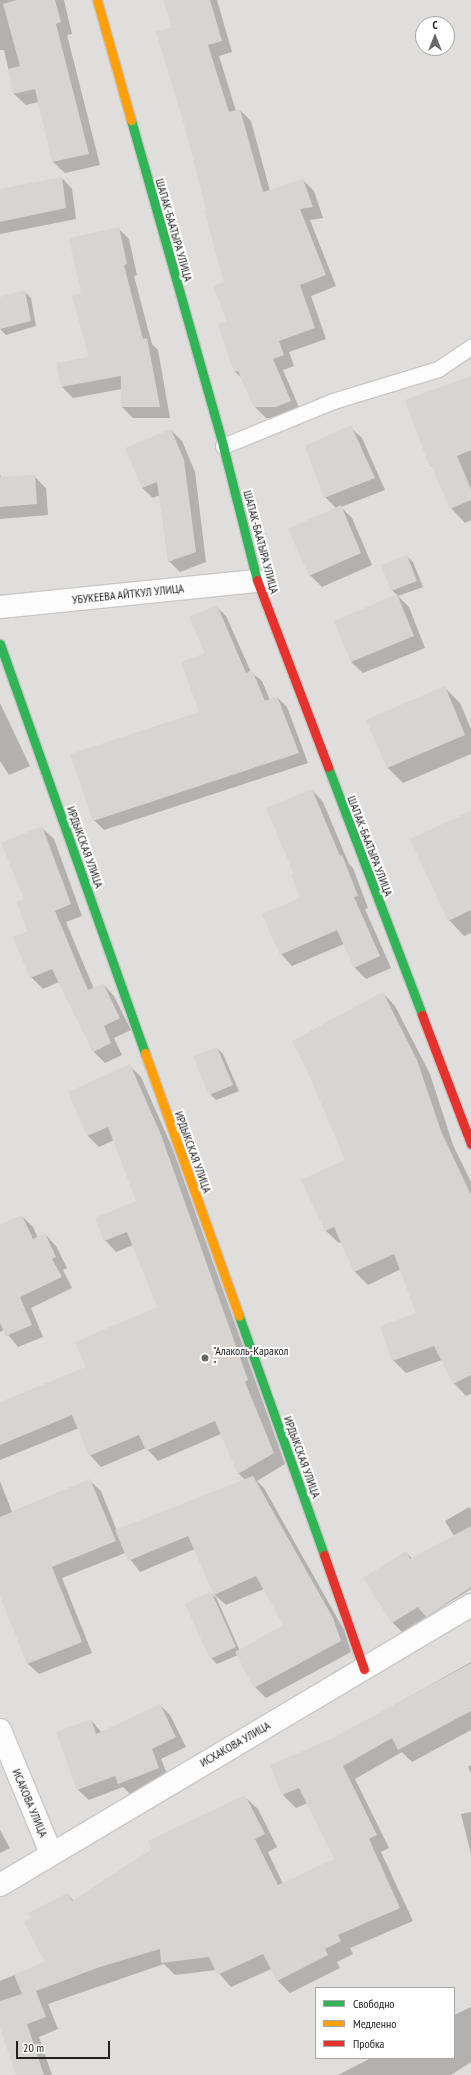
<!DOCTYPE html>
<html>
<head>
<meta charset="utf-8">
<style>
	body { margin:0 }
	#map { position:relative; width:471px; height:2075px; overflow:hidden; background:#f0eeeb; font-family:"PT Sans Narrow",sans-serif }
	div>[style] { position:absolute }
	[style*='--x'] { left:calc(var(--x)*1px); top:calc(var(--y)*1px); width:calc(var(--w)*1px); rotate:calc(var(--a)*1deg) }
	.residential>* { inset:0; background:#dfdedc }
	.shadow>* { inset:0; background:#0003 }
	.building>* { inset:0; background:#d7d4d2 }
	.roads { filter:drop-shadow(1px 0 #c9c8c7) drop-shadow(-1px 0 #c9c8c7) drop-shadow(0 1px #c9c8c7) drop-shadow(0 -1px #c9c8c7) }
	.lane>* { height:15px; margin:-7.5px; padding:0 7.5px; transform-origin:7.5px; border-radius:7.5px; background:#fdfcfc }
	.street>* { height:22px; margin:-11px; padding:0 11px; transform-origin:11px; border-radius:11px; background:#fdfcfc }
	.fast>* { height:9px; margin:-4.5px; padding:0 4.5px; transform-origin:4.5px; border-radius:4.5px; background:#30b455 }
	.slow>* { height:9px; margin:-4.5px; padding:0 4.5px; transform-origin:4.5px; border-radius:4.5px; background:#ff9f0a }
	.jam>* { height:9px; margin:-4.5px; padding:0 4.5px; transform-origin:4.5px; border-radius:4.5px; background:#e5322d }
	.dots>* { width:11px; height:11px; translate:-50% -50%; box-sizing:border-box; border:2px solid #fff; border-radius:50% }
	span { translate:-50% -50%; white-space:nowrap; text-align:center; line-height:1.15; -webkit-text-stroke:4px #fff; paint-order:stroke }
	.street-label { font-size:12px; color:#222 }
	.poi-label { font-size:12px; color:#222 }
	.left { translate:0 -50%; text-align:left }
	.legend { position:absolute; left:315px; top:1987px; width:140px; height:72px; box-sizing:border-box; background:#fff; border:1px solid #a7a7a7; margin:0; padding:5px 7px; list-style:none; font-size:12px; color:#222 }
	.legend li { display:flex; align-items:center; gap:8px; height:20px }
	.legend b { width:20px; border:1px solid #a7a7a7 }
	.north { position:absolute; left:415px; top:16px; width:40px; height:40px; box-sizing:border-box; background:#fff; border:1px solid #a7a7a7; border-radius:50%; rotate:0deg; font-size:11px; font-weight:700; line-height:16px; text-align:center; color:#222 }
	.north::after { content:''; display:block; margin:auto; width:14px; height:18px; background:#6a6968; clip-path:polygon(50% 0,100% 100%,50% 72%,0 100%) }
	.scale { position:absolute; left:16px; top:2041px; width:94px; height:18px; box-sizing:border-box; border:2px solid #222; border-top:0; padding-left:5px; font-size:12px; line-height:14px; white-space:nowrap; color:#222; -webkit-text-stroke:3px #fff; paint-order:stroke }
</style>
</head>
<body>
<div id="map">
	<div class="residential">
		<i style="clip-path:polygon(evenodd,0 0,471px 0,471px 2075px,0 2075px,0 0,423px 24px,447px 24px,447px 48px,423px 48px,423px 24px,0 0,316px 1988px,454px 1988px,454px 2058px,316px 2058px,316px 1988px)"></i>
	</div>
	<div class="shadow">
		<i style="clip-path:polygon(0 0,64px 0,72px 34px,67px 35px,100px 165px,65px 173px,53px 162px,39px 102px,26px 105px,14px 94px,4px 50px,0 50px)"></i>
		<i style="clip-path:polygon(164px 0,217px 0,232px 52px,219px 56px,236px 111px,240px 110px,251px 121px,270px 191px,303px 180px,314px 191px,323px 218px,310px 220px,336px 286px,311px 296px,326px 339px,289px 352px,294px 366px,283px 370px,301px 412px,287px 418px,266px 418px,254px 406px,243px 379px,235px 372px,226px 282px,207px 211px,173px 28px)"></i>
		<i style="clip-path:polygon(62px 178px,72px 189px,76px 219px,0 234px,0 190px)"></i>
		<i style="clip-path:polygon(118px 228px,129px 239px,137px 275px,134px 276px,152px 344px,158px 350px,170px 418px,133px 418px,122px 407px,122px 389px,73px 398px,62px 387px,90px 358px,82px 294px)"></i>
		<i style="clip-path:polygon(25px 292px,31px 298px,36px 326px,6px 335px,0 329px,0 298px)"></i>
		<i style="clip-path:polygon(471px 377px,471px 520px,465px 523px,451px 508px,434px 469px,430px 465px)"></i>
		<i style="clip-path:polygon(350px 427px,362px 438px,385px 490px,341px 507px,352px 518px,372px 565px,322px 587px,310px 575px,336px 508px,325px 497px)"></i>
		<i style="clip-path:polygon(171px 430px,182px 441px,195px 472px,206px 562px,180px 572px,169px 561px,160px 495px,153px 498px,142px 488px)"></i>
		<i style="clip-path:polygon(0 475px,2px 478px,34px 476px,46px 488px,48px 515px,0 519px)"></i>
		<i style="clip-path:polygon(407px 556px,413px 562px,423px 587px,398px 596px,409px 607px,425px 648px,363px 673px,351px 662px,397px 595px,392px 590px)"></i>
		<i style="clip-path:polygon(216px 606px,226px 616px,251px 672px,262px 681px,270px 700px,277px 697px,287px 707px,308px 763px,104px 830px,94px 820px,200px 712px,207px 654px)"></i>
		<i style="clip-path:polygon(444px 687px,460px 703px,471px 729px,471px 754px,403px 783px,388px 768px,367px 720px)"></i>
		<i style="clip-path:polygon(0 703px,30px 766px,9px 775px,0 761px)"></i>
		<i style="clip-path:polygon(312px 790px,323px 802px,349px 864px,353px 868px,368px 908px,365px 909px,391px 968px,366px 979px,355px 968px,344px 944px,292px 966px,281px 954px,302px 898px,295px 874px)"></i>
		<i style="clip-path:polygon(471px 812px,471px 933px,464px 936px,449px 920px)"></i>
		<i style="clip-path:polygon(42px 828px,54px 839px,82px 916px,66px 922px,94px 989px,103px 984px,114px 996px,131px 1030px,114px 1038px,122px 1055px,105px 1063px,93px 1051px,59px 982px,43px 989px,31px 977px,14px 938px,29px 932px,25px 899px)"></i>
		<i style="clip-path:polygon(383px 993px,395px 1006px,430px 1074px,453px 1145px,471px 1182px,471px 1394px,466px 1396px,454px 1383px,442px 1360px,406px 1373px,393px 1360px,417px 1314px,401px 1269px,368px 1285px,355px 1272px,341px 1242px,339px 1243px,326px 1231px,302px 1180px,346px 1160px)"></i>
		<i style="clip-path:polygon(217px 1048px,223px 1054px,239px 1091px,216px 1100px,210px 1094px)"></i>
		<i style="clip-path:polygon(evenodd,130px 1066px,141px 1077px,172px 1147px,285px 1464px,257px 1481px,264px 1488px,344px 1630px,351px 1652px,266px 1698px,255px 1687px,238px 1655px,217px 1664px,211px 1658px,210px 1592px,216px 1598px,195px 1549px,140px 1572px,125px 1553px,62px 1578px,92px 1653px,39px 1674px,27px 1663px,0 1593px,0 1481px,12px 1512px,89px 1480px,101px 1491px,117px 1531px,245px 1480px,239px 1474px,221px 1434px,158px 1461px,146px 1448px,101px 1467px,90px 1455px,79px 1428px,0 1460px,0 1403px,87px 1367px,159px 1307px,133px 1245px,116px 1252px,105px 1240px,137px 1201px,114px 1140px,99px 1147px,87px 1135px,130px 1066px,264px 1589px,285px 1626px,240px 1651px,215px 1595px,226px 1605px,264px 1589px)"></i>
		<i style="clip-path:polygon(22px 1216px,33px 1227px,38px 1238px,45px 1234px,56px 1246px,67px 1268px,63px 1270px,72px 1288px,31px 1308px,43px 1337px,18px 1347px,4px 1330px,0 1332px,0 1250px)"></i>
		<i style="clip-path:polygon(469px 1507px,471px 1510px,471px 1589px,402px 1632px,393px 1623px,365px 1578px,406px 1552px,412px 1559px,454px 1536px,445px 1521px)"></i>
		<i style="clip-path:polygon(471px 1662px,471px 1730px,412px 1762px,402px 1752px,355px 1779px,389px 1848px,381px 1852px,413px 1921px,350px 1948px,353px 1954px,337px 1962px,340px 1968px,290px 1993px,277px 1980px,271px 1969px,231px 1987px,216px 1970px,175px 1975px,164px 1964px,48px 2004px,58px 2029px,39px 2037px,52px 2075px,17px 2075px,0 2025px,0 1981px,46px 1962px,67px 1894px,74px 1901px,245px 1797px,258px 1809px,277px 1847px,268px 1852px,283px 1884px,336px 1859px,308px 1803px,296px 1808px,283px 1795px,271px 1766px,334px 1739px)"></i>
		<i style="clip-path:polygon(160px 1705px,170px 1715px,186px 1747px,161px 1759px,169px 1778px,130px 1794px,123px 1787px,89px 1800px,78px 1790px,91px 1720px,102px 1733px)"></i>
		<i style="clip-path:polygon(471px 1765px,471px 1773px,468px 1767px)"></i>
		<i style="clip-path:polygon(471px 1812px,471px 1854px,461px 1814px)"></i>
		<i style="clip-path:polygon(0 1830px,10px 1848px,0 1853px)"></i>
		<i style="clip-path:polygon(471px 2007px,471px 2062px,451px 2075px,338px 2075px,371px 2058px,454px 2058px,454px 2015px)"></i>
	</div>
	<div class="building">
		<i style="clip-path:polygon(17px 0,55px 0,61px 22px,56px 24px,89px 154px,52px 162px,35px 89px,13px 94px,8px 69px,20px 66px,3px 4px)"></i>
		<i style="clip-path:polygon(163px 0,210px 0,222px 41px,208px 45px,229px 112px,240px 109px,263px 192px,303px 179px,313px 207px,300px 209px,326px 275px,300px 285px,315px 328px,279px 341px,284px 355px,273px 359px,291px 401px,276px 407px,254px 407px,238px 371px,234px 372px,218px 324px,227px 321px,213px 286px,224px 282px,204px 210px,206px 210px,184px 124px,156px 32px,172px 27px)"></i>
		<i style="clip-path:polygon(62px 177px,66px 208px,0 222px,0 189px)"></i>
		<i style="clip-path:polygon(119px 227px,127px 264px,124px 265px,143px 339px,147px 338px,160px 407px,121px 407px,121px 376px,61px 387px,56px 363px,89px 357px,72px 296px,81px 293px,69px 238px)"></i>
		<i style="clip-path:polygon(25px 290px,31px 321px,0 329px,0 297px)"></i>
		<i style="clip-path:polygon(471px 376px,471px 450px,457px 456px,471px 489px,471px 500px,450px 509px,431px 465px,429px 466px,405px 400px)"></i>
		<i style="clip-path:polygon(351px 425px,375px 478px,324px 498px,305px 446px)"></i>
		<i style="clip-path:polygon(171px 429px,184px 460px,196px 552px,168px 562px,157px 482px,142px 488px,125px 448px)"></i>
		<i style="clip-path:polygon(35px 475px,37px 504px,0 507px,0 477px)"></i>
		<i style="clip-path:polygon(341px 505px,361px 553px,309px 576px,288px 529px)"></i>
		<i style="clip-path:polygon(407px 555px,417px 581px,391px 591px,381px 565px)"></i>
		<i style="clip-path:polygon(397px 594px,414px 636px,351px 662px,334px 621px)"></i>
		<i style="clip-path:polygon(217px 605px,246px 673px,252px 670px,265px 701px,277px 696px,299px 753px,93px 821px,70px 754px,199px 712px,181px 662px,205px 653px,189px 617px)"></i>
		<i style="clip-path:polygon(445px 686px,465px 735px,387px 768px,366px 720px)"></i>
		<i style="clip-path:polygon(312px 789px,340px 856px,342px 855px,358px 896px,354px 897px,380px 956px,354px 968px,337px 930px,280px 955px,262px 914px,300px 898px,291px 875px,294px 874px,266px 808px)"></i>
		<i style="clip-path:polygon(471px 811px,471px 910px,448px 921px,410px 839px)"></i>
		<i style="clip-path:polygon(42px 826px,71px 904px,55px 911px,88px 990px,103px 983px,120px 1018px,104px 1026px,111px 1043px,93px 1052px,52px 969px,30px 978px,13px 937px,28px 931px,16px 902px,24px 899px,1px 843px)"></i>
		<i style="clip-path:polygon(383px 992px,417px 1060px,441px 1131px,471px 1195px,471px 1375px,453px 1384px,434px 1346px,392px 1361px,380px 1326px,416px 1313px,394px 1254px,354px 1272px,334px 1227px,325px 1231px,301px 1180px,345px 1160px,307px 1070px,292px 1041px)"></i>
		<i style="clip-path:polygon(217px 1047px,233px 1085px,209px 1095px,193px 1056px)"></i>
		<i style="clip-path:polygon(130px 1064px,161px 1135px,248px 1380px,245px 1382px,274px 1453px,238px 1474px,215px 1421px,146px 1451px,139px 1435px,89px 1456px,72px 1415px,0 1445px,0 1402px,86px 1367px,75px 1342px,157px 1307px,127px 1232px,104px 1241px,95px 1218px,136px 1201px,108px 1127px,87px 1136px,68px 1092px)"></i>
		<i style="clip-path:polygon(22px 1215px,33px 1239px,45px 1233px,56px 1257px,52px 1259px,62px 1277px,20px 1297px,32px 1325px,6px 1336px,0 1323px,0 1225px)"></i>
		<i style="clip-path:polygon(253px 1476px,333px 1618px,341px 1641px,254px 1688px,235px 1652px,283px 1625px,256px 1576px,214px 1595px,188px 1536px,128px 1561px,115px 1530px)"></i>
		<i style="clip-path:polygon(90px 1479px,116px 1541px,52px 1567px,82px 1642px,27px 1664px,0 1596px,0 1517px)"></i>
		<i style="clip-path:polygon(471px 1526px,471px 1587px,426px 1617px,418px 1607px,392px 1623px,363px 1578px,406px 1551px,410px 1559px)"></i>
		<i style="clip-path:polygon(211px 1591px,236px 1647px,210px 1659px,185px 1604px)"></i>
		<i style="clip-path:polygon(471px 1663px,471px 1711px,398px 1750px,392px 1738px,343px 1766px,377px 1835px,369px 1839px,400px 1908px,338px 1935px,341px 1941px,325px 1949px,328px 1955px,277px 1981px,263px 1954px,217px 1975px,209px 1957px,161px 1963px,160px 1949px,100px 1967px,36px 1991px,46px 2017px,27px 2024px,44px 2075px,16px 2075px,0 2028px,0 2001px,22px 1994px,14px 1974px,45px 1962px,24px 1922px,31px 1918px,28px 1913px,67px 1893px,72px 1901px,152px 1849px,148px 1841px,245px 1795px,265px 1834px,255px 1839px,278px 1885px,334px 1859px,299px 1788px,282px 1795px,270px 1765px,333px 1738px)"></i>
		<i style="clip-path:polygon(160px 1704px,176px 1737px,152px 1749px,159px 1768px,118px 1784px,115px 1776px,77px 1790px,56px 1732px,91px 1719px,96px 1734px)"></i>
	</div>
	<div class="roads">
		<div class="lane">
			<i style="--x:223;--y:446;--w:119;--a:-22.2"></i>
			<i style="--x:333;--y:401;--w:110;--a:-16.9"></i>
			<i style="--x:438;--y:369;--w:40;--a:-34"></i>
		</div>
		<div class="street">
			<i style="--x:0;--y:607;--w:258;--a:-5.8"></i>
			<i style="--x:0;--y:1730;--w:133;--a:67.5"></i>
			<i style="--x:0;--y:1885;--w:548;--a:-30.73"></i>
		</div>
		<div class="fast">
			<i style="--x:131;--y:120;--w:339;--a:74.2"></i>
			<i style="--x:223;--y:446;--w:138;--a:75.8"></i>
			<i style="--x:0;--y:644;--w:434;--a:70.5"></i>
			<i style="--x:328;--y:767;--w:265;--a:69.2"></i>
			<i style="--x:239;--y:1316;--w:254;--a:70.4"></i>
		</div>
		<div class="slow">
			<i style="--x:97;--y:0;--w:125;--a:74.2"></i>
			<i style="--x:145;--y:1053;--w:279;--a:70.3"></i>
		</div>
		<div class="jam">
			<i style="--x:257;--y:580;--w:200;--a:69.2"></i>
			<i style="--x:422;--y:1015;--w:138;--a:69.2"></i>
			<i style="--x:324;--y:1555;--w:121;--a:70.7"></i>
		</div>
	</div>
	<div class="dots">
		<i style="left:205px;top:1358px;background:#6a6968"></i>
	</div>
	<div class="street-label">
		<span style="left:174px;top:230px;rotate:74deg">ШАПАК-БААТЫРА УЛИЦА</span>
		<span style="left:261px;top:542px;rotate:75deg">ШАПАК-БААТЫРА УЛИЦА</span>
		<span style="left:128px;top:594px;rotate:-6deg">УБУКЕЕВА АЙТКУЛ УЛИЦА</span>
		<span style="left:370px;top:846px;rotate:69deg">ШАПАК-БААТЫРА УЛИЦА</span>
		<span style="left:85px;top:847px;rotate:70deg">ИРДЫКСКАЯ УЛИЦА</span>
		<span style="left:193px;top:1152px;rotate:70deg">ИРДЫКСКАЯ УЛИЦА</span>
		<span style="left:302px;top:1457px;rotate:70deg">ИРДЫКСКАЯ УЛИЦА</span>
		<span style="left:235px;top:1744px;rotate:-30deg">ИСХАКОВА УЛИЦА</span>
		<span style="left:30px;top:1803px;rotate:67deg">ИСАКОВА УЛИЦА</span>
	</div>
	<div class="poi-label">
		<span class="left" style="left:213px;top:1358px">"Алаколь-Каракол<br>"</span>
	</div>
	<ul class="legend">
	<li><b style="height:5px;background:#30b455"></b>Свободно</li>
	<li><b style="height:5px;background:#ff9f0a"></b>Медленно</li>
	<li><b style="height:5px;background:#e5322d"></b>Пробка</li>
	</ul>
	<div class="north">С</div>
	<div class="scale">20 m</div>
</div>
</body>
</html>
